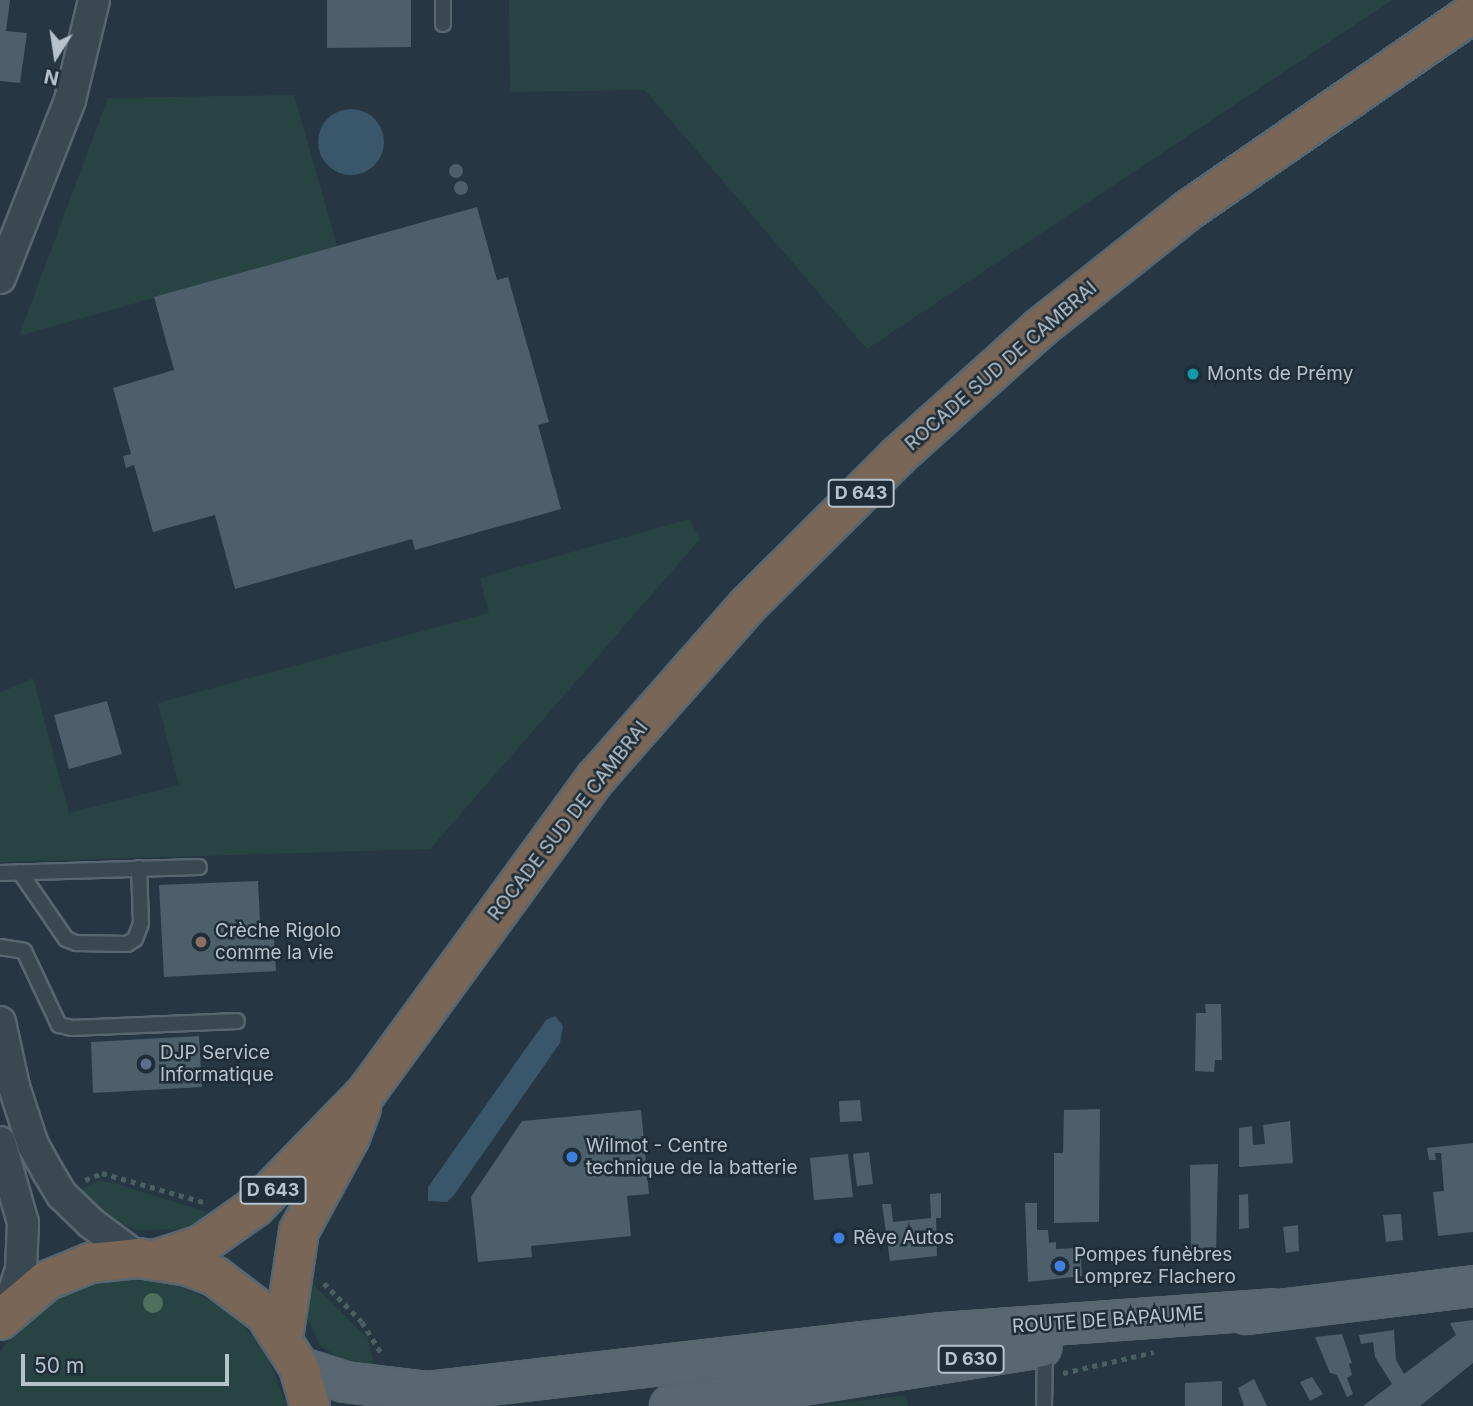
<!DOCTYPE html>
<html>
<head>
<meta charset="utf-8">
<style>
	body { margin:0 }
	#map { position:relative; width:1473px; height:1406px; overflow:hidden; background:#263743; font-family:Inter,sans-serif }
	div>[style] { position:absolute }
	[style*='--x'] { left:calc(var(--x)*1px); top:calc(var(--y)*1px); width:calc(var(--w)*1px); rotate:calc(var(--a)*1deg) }
	.green>* { inset:0; background:#284442 }
	.water>* { inset:0; background:#39566a }
	.round { border-radius:50% }
	.building>* { inset:0; background:#4c5f6b }
	.path>* { height:4.5px; margin-top:-2.25px; transform-origin:0; background:repeating-linear-gradient(90deg,#486160 0 5px,transparent 0 10px) }
	.roads { filter:drop-shadow(2px 0 #586670) drop-shadow(-2px 0 #586670) drop-shadow(0 2px #586670) drop-shadow(0 -2px #586670) }
	.lane>* { height:14px; margin:-7px; padding:0 7px; transform-origin:7px; border-radius:7px; background:#3a4852 }
	.street>* { height:30px; margin:-15px; padding:0 15px; transform-origin:15px; border-radius:15px; background:#3a4852 }
	.primary>* { height:38px; margin:-19px; padding:0 19px; transform-origin:19px; border-radius:19px; background:#586772 }
	.highway>* { height:38px; margin:-19px; padding:0 19px; transform-origin:19px; border-radius:19px; background:#796657 }
	.trees>* { width:20px; height:20px; margin:-10px; border-radius:50%; background:#4e705c }
	.dots>* { width:19px; height:19px; translate:-50% -50%; box-sizing:border-box; border:4px solid #1f2d38; border-radius:50% }
	span { translate:-50% -50%; white-space:nowrap; text-align:center; line-height:1.15; -webkit-text-stroke:5px #1f2d38; paint-order:stroke }
	.shield-label span { padding:2px 5px; background:#1f2d38; border:2px solid; border-radius:5px; -webkit-text-stroke-width:0 }
	.shield-label { font-size:18px; color:#b7c3cc; font-weight:700 }
	.street-label { font-size:19px; color:#b7c3cc }
	.poi-label { font-size:19px; color:#b7c3cc }
	.left { translate:0 -50%; text-align:left }
	.north { position:absolute; left:21px; top:21px; width:70px; height:70px; -webkit-text-stroke:5px #1f2d38; paint-order:stroke; rotate:192deg; font-size:19px; font-weight:700; line-height:28px; text-align:center; color:#b7c3cc }
	.north::after { content:''; display:block; margin:auto; width:24px; height:32px; background:#b7c3cc; clip-path:polygon(50% 0,100% 100%,50% 72%,0 100%) }
	.scale { position:absolute; left:21px; top:1354px; width:208px; height:32px; box-sizing:border-box; border:4px solid #b7c3cc; border-top:0; padding-left:9px; font-size:21px; line-height:24px; white-space:nowrap; color:#b7c3cc; -webkit-text-stroke:5px #1f2d38; paint-order:stroke }
</style>
</head>
<body>
<div id="map">
	<div class="green">
		<i style="clip-path:polygon(509px 0,1392px 0,867px 349px,645px 90px,510px 92px)"></i>
		<i style="clip-path:polygon(294px 95px,337px 246px,19px 336px,108px 98px)"></i>
		<i style="clip-path:polygon(689px 519px,700px 539px,430px 849px,0 862px,0 693px,33px 678px,69px 813px,179px 785px,158px 703px,489px 613px,480px 578px)"></i>
		<i style="clip-path:polygon(98px 1181px,114px 1183px,219px 1216px,187px 1229px,138px 1230px,104px 1217px,79px 1190px)"></i>
		<i style="clip-path:polygon(302px 1273px,368px 1339px,375px 1372px,351px 1365px,320px 1345px,302px 1308px)"></i>
		<i style="clip-path:polygon(132px 1279px,184px 1287px,230px 1312px,265px 1350px,287px 1406px,0 1406px,0 1352px,16px 1331px,57px 1298px,106px 1281px)"></i>
		<i style="clip-path:polygon(906px 1395px,908px 1406px,816px 1406px)"></i>
	</div>
	<div class="water">
		<i class="round" style="left:318px;top:109px;width:66px;height:66px"></i>
		<i style="clip-path:polygon(555px 1016px,563px 1026px,560px 1043px,454px 1195px,447px 1202px,428px 1201px,428px 1187px,546px 1020px)"></i>
	</div>
	<div class="building">
		<i style="clip-path:polygon(0 0,10px 0,6px 31px,27px 33px,20px 83px,0 81px)"></i>
		<i style="clip-path:polygon(327px 0,411px 0,411px 47px,327px 48px)"></i>
		<i class="round" style="left:449px;top:164px;width:14px;height:14px"></i>
		<i class="round" style="left:454px;top:181px;width:14px;height:14px"></i>
		<i style="clip-path:polygon(477px 207px,497px 280px,508px 277px,549px 422px,538px 425px,561px 509px,415px 550px,412px 539px,235px 589px,215px 515px,153px 532px,134px 465px,126px 468px,123px 456px,131px 454px,113px 388px,174px 370px,154px 297px)"></i>
		<i style="clip-path:polygon(107px 701px,122px 754px,69px 769px,54px 715px)"></i>
		<i style="clip-path:polygon(258px 881px,261px 940px,274px 939px,276px 971px,164px 977px,159px 885px)"></i>
		<i style="clip-path:polygon(1205px 1004px,1221px 1004px,1222px 1060px,1215px 1060px,1214px 1072px,1195px 1071px,1196px 1013px,1206px 1013px)"></i>
		<i style="clip-path:polygon(199px 1036px,202px 1087px,93px 1093px,91px 1042px)"></i>
		<i style="clip-path:polygon(860px 1100px,862px 1121px,840px 1122px,839px 1101px)"></i>
		<i style="clip-path:polygon(1100px 1109px,1099px 1222px,1054px 1223px,1054px 1153px,1063px 1153px,1064px 1110px)"></i>
		<i style="clip-path:polygon(641px 1110px,649px 1194px,627px 1196px,631px 1236px,531px 1246px,532px 1257px,478px 1262px,471px 1197px,522px 1121px)"></i>
		<i style="clip-path:polygon(1290px 1121px,1293px 1163px,1239px 1167px,1239px 1128px,1252px 1126px,1253px 1145px,1265px 1144px,1263px 1125px)"></i>
		<i style="clip-path:polygon(1473px 1143px,1473px 1232px,1438px 1236px,1433px 1192px,1444px 1191px,1441px 1153px,1435px 1153px,1436px 1160px,1429px 1160px,1427px 1148px)"></i>
		<i style="clip-path:polygon(869px 1152px,873px 1184px,857px 1186px,853px 1154px)"></i>
		<i style="clip-path:polygon(848px 1154px,853px 1197px,814px 1200px,810px 1158px)"></i>
		<i style="clip-path:polygon(1218px 1164px,1216px 1254px,1191px 1255px,1190px 1165px)"></i>
		<i style="clip-path:polygon(941px 1193px,941px 1218px,936px 1218px,937px 1256px,890px 1261px,882px 1204px,891px 1204px,893px 1222px,931px 1218px,930px 1194px)"></i>
		<i style="clip-path:polygon(1248px 1194px,1249px 1228px,1239px 1229px,1239px 1195px)"></i>
		<i style="clip-path:polygon(1025px 1203px,1037px 1203px,1037px 1230px,1048px 1230px,1049px 1243px,1056px 1242px,1056px 1249px,1080px 1248px,1082px 1276px,1028px 1282px)"></i>
		<i style="clip-path:polygon(1401px 1214px,1403px 1240px,1386px 1242px,1383px 1215px)"></i>
		<i style="clip-path:polygon(1298px 1225px,1299px 1251px,1286px 1253px,1283px 1227px)"></i>
		<i style="clip-path:polygon(1473px 1320px,1473px 1363px,1420px 1406px,1363px 1406px,1392px 1384px,1375px 1357px,1373px 1342px,1361px 1344px,1359px 1335px,1394px 1330px,1396px 1360px,1404px 1374px,1456px 1335px,1450px 1323px)"></i>
		<i style="clip-path:polygon(1342px 1334px,1352px 1363px,1349px 1364px,1352px 1375px,1347px 1378px,1353px 1394px,1347px 1397px,1337px 1375px,1330px 1373px,1315px 1337px)"></i>
		<i style="clip-path:polygon(1312px 1377px,1323px 1394px,1310px 1401px,1300px 1382px)"></i>
		<i style="clip-path:polygon(1254px 1379px,1267px 1406px,1244px 1406px,1238px 1388px)"></i>
		<i style="clip-path:polygon(1222px 1381px,1222px 1406px,1185px 1406px,1185px 1383px)"></i>
	</div>
	<div class="path">
		<i style="--x:85;--y:1180;--w:18;--a:-22"></i>
		<i style="--x:102;--y:1173;--w:106;--a:15.9"></i>
		<i style="--x:324;--y:1283;--w:54;--a:45.7"></i>
		<i style="--x:362;--y:1322;--w:36;--a:58"></i>
		<i style="--x:1063;--y:1373;--w:93;--a:-13"></i>
	</div>
	<div class="roads">
		<div class="lane">
			<i style="--x:443;--y:0;--w:24;--a:90"></i>
			<i style="--x:20;--y:872;--w:81;--a:55.5"></i>
			<i style="--x:66;--y:939;--w:11;--a:22"></i>
			<i style="--x:76;--y:943;--w:51;--a:1.1"></i>
			<i style="--x:127;--y:944;--w:9;--a:-32"></i>
			<i style="--x:135;--y:939;--w:17;--a:-69"></i>
			<i style="--x:141;--y:923;--w:55;--a:-92.1"></i>
			<i style="--x:0;--y:873;--w:199;--a:-1.7"></i>
			<i style="--x:0;--y:947;--w:24;--a:9"></i>
			<i style="--x:24;--y:951;--w:82;--a:64.7"></i>
			<i style="--x:59;--y:1025;--w:13;--a:13"></i>
			<i style="--x:72;--y:1028;--w:165;--a:-2.4"></i>
			<i style="--x:1044;--y:1406;--w:60;--a:-89"></i>
		</div>
		<div class="street">
			<i style="--x:0;--y:278;--w:191;--a:-68.5"></i>
			<i style="--x:70;--y:100;--w:103;--a:-76.5"></i>
			<i style="--x:0;--y:1022;--w:66;--a:77.8"></i>
			<i style="--x:14;--y:1087;--w:61;--a:71.9"></i>
			<i style="--x:33;--y:1145;--w:31;--a:61"></i>
			<i style="--x:48;--y:1172;--w:27;--a:59"></i>
			<i style="--x:62;--y:1195;--w:40;--a:44"></i>
			<i style="--x:91;--y:1223;--w:59;--a:36.7"></i>
			<i style="--x:0;--y:1142;--w:84;--a:74.1"></i>
			<i style="--x:23;--y:1223;--w:46;--a:92.5"></i>
			<i style="--x:21;--y:1269;--w:43;--a:107.6"></i>
		</div>
		<div class="primary">
			<i style="--x:1246;--y:1314;--w:229;--a:-7"></i>
			<i style="--x:299;--y:1367;--w:48;--a:18.1"></i>
			<i style="--x:345;--y:1382;--w:84;--a:6.9"></i>
			<i style="--x:428;--y:1392;--w:516;--a:-6.56"></i>
			<i style="--x:941;--y:1333;--w:332;--a:-4.1"></i>
			<i style="--x:670;--y:1406;--w:376;--a:-9"></i>
		</div>
		<div class="highway">
			<i style="--x:158;--y:1259;--w:45;--a:-18"></i>
			<i style="--x:201;--y:1245;--w:66;--a:-35.1"></i>
			<i style="--x:255;--y:1207;--w:159;--a:-45.8"></i>
			<i style="--x:366;--y:1093;--w:390;--a:-53.9"></i>
			<i style="--x:596;--y:778;--w:230;--a:-48.7"></i>
			<i style="--x:748;--y:605;--w:211;--a:-44.8"></i>
			<i style="--x:898;--y:456;--w:191;--a:-42"></i>
			<i style="--x:1040;--y:328;--w:188;--a:-38.5"></i>
			<i style="--x:1187;--y:211;--w:348;--a:-34.7"></i>
			<i style="--x:0;--y:1320;--w:60;--a:-40.3"></i>
			<i style="--x:46;--y:1281;--w:48;--a:-22.2"></i>
			<i style="--x:90;--y:1263;--w:48;--a:-5.9"></i>
			<i style="--x:138;--y:1258;--w:51;--a:9.1"></i>
			<i style="--x:188;--y:1266;--w:30;--a:21"></i>
			<i style="--x:216;--y:1277;--w:61;--a:37.1"></i>
			<i style="--x:265;--y:1314;--w:63;--a:57.3"></i>
			<i style="--x:299;--y:1367;--w:41;--a:74.2"></i>
			<i style="--x:283;--y:1338;--w:108;--a:-81.5"></i>
			<i style="--x:299;--y:1231;--w:107;--a:-61.5"></i>
			<i style="--x:350;--y:1137;--w:31;--a:-69"></i>
		</div>
	</div>
	<div class="trees">
		<i style="left:153px;top:1303px"></i>
	</div>
	<div class="dots">
		<i style="left:1193px;top:374px;background:#0f9aa8"></i>
		<i style="left:201px;top:942px;background:#8d6e63"></i>
		<i style="left:146px;top:1064px;background:#5c6f8a"></i>
		<i style="left:572px;top:1157px;background:#3f7fe0"></i>
		<i style="left:839px;top:1238px;background:#3f7fe0"></i>
		<i style="left:1060px;top:1266px;background:#3f7fe0"></i>
	</div>
	<div class="shield-label">
		<span style="left:861px;top:493px">D 643</span>
		<span style="left:273px;top:1190px">D 643</span>
		<span style="left:971px;top:1359px">D 630</span>
	</div>
	<div class="street-label">
		<span style="left:1001px;top:366px;rotate:-41deg">ROCADE SUD DE CAMBRAI</span>
		<span style="left:568px;top:821px;rotate:-52deg">ROCADE SUD DE CAMBRAI</span>
		<span style="left:1108px;top:1320px;rotate:-4deg">ROUTE DE BAPAUME</span>
	</div>
	<div class="poi-label">
		<span class="left" style="left:1207px;top:374px">Monts de Prémy</span>
		<span class="left" style="left:215px;top:942px">Crèche Rigolo<br>comme la vie</span>
		<span class="left" style="left:160px;top:1064px">DJP Service<br>Informatique</span>
		<span class="left" style="left:586px;top:1157px">Wilmot - Centre<br>technique de la batterie</span>
		<span class="left" style="left:853px;top:1238px">Rêve Autos</span>
		<span class="left" style="left:1074px;top:1266px">Pompes funèbres<br>Lomprez Flachero</span>
	</div>
	<div class="north">N</div>
	<div class="scale">50 m</div>
</div>
</body>
</html>
